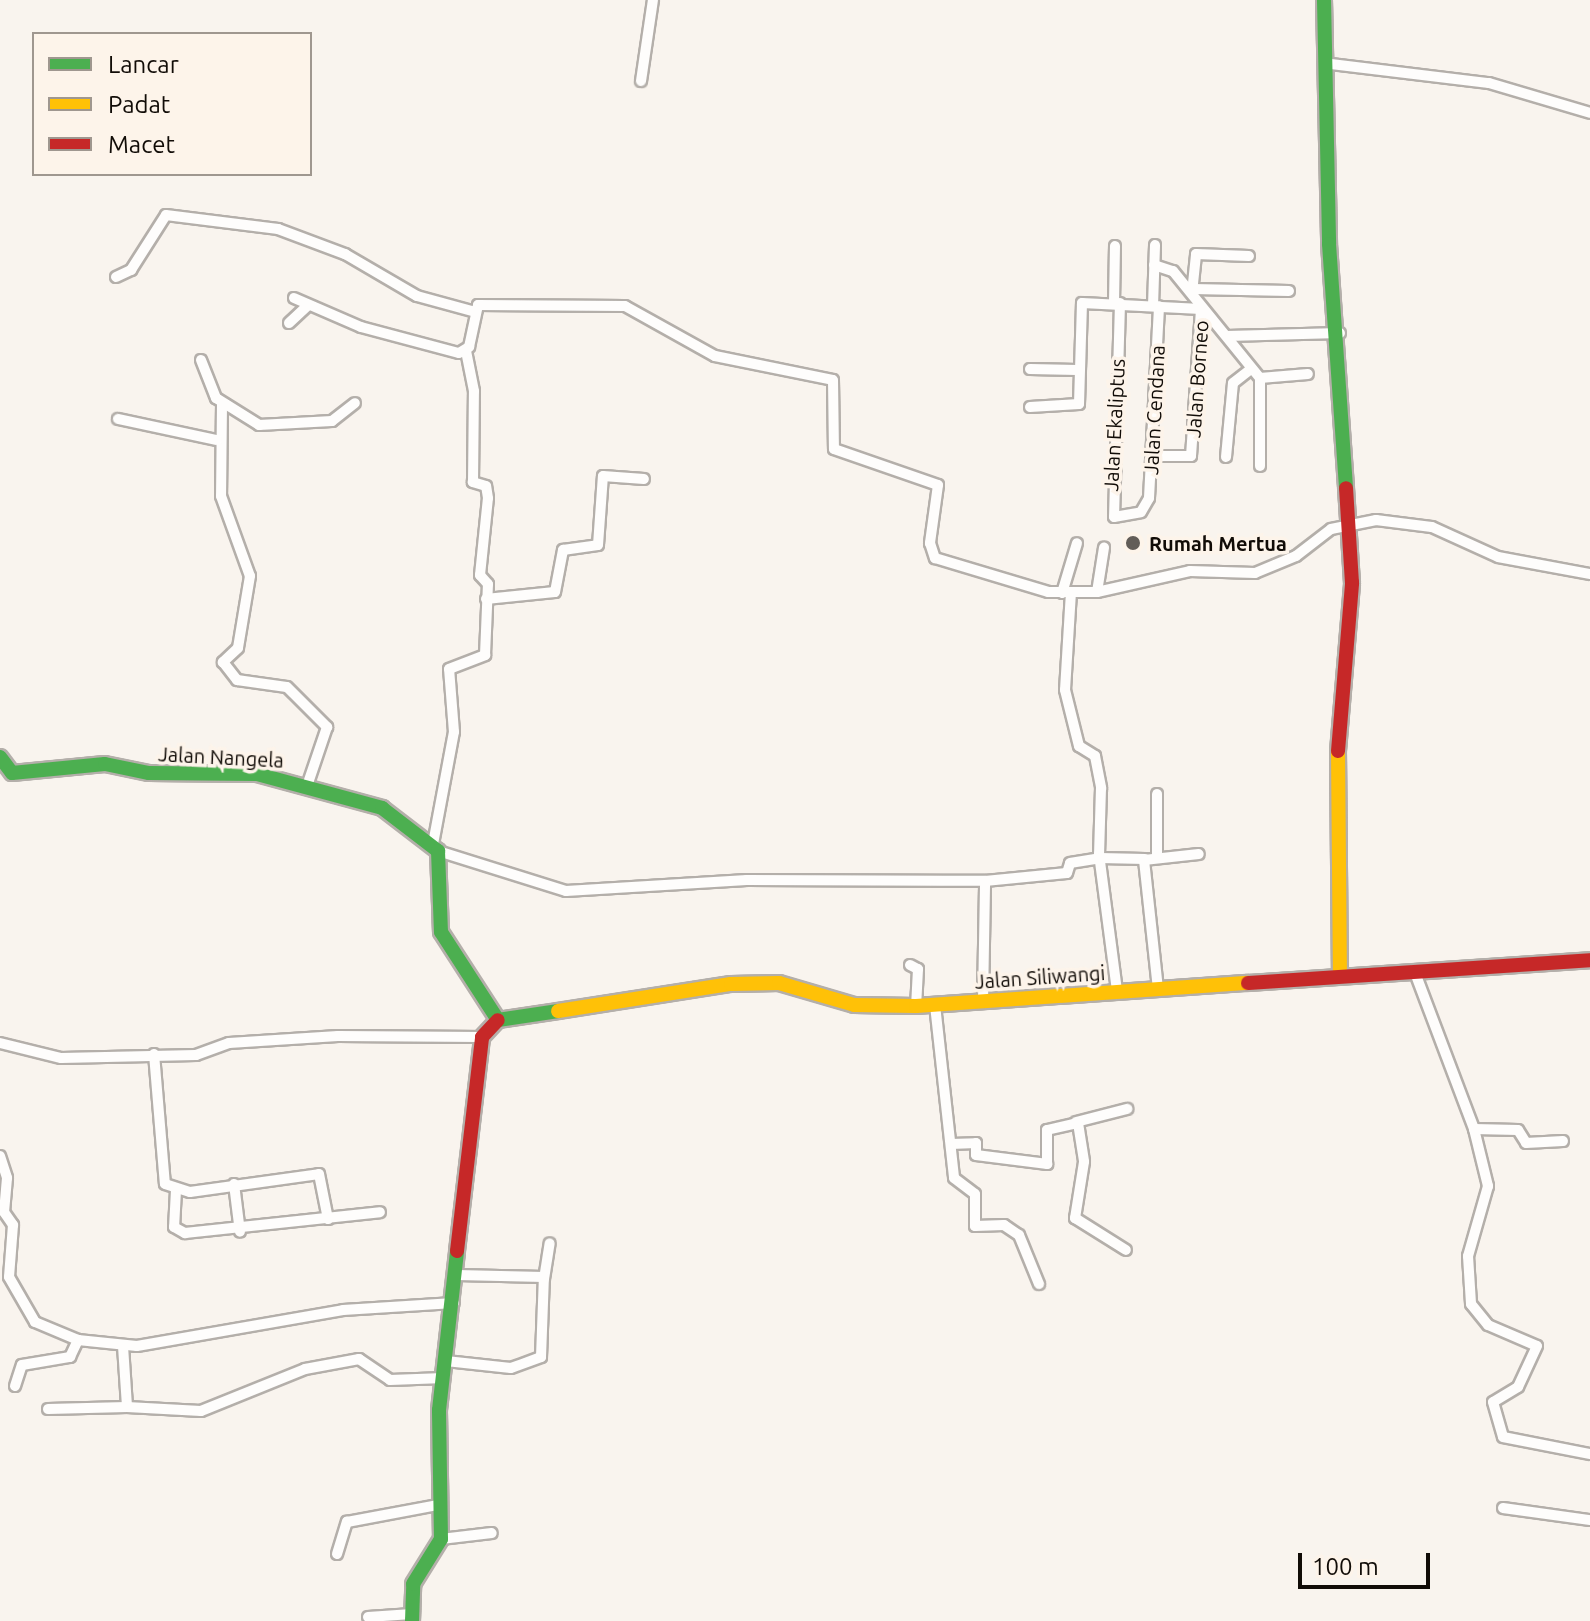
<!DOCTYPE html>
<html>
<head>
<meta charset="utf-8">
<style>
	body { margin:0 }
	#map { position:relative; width:1590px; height:1621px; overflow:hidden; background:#f9f4ee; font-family:Ubuntu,sans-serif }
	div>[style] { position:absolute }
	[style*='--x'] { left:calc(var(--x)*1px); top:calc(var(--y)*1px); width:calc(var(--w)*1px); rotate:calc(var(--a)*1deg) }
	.roads { filter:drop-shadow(2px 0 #b4afaa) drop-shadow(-2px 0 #b4afaa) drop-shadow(0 2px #b4afaa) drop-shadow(0 -2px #b4afaa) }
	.street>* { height:10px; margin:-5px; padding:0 5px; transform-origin:5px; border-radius:5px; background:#fefdfc }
	.fast>* { height:14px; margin:-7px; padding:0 7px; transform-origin:7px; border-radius:7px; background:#4caf50 }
	.slow>* { height:14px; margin:-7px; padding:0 7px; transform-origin:7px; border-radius:7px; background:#ffc107 }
	.jam>* { height:14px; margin:-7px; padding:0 7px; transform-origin:7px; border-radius:7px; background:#c62828 }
	.dots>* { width:22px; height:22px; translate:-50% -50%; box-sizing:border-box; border:4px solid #fdf4ea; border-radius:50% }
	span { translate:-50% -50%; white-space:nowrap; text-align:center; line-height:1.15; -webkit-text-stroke:7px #fdf4ea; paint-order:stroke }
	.street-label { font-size:20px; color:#110c07 }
	.poi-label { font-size:20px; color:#110c07; font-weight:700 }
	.left { translate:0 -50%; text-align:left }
	.legend { position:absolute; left:32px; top:32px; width:280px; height:144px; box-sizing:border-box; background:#fdf4ea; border:2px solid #9f978f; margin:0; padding:10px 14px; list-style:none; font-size:24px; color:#110c07 }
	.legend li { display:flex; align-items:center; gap:16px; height:40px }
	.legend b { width:40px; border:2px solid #9f978f }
	.scale { position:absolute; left:1298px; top:1553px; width:132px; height:36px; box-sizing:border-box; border:4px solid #110c07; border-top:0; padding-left:10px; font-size:24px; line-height:28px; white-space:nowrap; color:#110c07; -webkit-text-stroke:6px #fdf4ea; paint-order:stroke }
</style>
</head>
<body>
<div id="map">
	<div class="roads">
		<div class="street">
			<i style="--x:1331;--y:64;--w:159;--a:6.9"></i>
			<i style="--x:1489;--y:83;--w:105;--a:16.5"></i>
			<i style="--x:641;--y:81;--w:82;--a:-81.6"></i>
			<i style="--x:1154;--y:265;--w:20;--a:18"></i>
			<i style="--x:1173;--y:271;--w:138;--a:50.9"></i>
			<i style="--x:116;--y:277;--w:17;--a:-25"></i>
			<i style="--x:131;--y:270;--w:65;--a:-57.5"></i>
			<i style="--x:166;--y:215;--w:113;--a:7.1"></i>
			<i style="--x:278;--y:229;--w:72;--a:20.5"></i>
			<i style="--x:345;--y:254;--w:83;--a:30.3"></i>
			<i style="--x:417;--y:296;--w:57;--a:15.3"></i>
			<i style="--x:1193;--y:289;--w:96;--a:1.2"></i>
			<i style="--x:1192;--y:293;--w:39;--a:-84"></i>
			<i style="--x:1196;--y:254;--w:53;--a:2.2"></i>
			<i style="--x:294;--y:298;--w:73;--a:23.4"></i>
			<i style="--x:361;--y:327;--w:101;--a:14.9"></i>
			<i style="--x:459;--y:353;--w:12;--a:-31"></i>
			<i style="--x:469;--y:347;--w:43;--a:-77.9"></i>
			<i style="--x:478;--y:305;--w:147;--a:0.4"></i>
			<i style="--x:625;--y:306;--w:103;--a:29.1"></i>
			<i style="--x:715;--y:356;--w:120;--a:11.5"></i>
			<i style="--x:833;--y:380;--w:69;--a:89.2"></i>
			<i style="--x:834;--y:449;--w:110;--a:19.1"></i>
			<i style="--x:938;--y:485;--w:59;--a:97.9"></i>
			<i style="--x:930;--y:543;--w:16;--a:72"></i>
			<i style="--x:935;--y:558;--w:118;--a:16.7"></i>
			<i style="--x:1048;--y:592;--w:49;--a:0"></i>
			<i style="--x:1097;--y:592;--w:95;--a:-12.7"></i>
			<i style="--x:1190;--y:571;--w:65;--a:1.8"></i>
			<i style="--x:1255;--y:573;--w:44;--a:-22.5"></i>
			<i style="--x:1296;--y:556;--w:44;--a:-37.6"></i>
			<i style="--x:1331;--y:529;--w:46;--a:-11.3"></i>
			<i style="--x:1376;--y:520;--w:56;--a:7.1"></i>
			<i style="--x:1432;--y:527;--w:72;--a:24.4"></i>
			<i style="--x:1498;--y:557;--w:94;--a:10.5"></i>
			<i style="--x:1114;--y:303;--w:57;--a:-89"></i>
			<i style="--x:1120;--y:303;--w:214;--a:91.6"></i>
			<i style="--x:1114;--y:517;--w:27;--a:-10"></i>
			<i style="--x:1141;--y:512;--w:16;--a:-60"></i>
			<i style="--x:1149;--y:498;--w:192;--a:-87"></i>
			<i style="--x:1153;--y:306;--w:61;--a:-88.1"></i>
			<i style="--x:289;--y:323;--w:26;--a:-43"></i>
			<i style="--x:1227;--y:336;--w:113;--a:-1.5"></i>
			<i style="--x:201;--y:360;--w:41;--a:68.5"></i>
			<i style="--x:216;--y:398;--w:51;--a:32.1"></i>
			<i style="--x:259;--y:425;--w:73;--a:-3.1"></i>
			<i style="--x:332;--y:421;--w:29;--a:-38"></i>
			<i style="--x:1030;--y:369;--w:47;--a:1.2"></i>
			<i style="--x:1260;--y:378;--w:48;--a:-4.8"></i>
			<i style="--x:222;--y:404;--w:92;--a:90.6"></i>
			<i style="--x:221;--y:496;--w:85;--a:70.1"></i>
			<i style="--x:250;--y:576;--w:73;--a:99.5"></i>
			<i style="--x:238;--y:648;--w:21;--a:137"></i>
			<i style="--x:223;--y:662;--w:23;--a:52"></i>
			<i style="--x:237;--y:680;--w:50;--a:8"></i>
			<i style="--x:287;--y:687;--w:57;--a:45"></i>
			<i style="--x:327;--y:727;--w:59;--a:108.7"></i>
			<i style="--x:1030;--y:407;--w:49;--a:-3.5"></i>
			<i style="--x:1079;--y:404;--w:101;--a:-88.3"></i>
			<i style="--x:1082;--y:303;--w:119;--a:2.9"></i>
			<i style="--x:118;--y:419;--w:101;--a:12"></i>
			<i style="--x:1152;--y:456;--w:39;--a:0"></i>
			<i style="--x:1191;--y:456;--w:147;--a:-86.1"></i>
			<i style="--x:1226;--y:457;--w:74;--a:-84.6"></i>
			<i style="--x:1233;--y:383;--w:23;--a:-38"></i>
			<i style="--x:1260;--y:466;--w:88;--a:-90"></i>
			<i style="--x:1071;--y:592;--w:98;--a:93.5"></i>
			<i style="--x:1065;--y:690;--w:58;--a:76"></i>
			<i style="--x:1079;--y:746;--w:19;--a:32"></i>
			<i style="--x:1095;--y:756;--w:33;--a:79"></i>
			<i style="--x:1101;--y:788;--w:66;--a:91.7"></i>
			<i style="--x:1099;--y:854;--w:138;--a:82.5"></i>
			<i style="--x:1097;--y:592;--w:45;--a:-81"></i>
			<i style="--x:1062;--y:593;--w:52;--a:-73.3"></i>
			<i style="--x:486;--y:599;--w:69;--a:-5.8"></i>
			<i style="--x:555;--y:592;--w:43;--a:-79.2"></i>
			<i style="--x:563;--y:550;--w:35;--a:-8"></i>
			<i style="--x:598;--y:545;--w:69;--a:-85.9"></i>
			<i style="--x:603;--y:476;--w:41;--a:4.2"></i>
			<i style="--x:1157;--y:794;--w:63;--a:90"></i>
			<i style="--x:433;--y:844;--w:114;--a:-79.4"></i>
			<i style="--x:454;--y:732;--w:63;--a:-94.5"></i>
			<i style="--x:449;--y:669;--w:39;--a:-21"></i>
			<i style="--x:485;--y:655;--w:71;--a:-87.6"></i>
			<i style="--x:488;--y:584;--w:12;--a:-132"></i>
			<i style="--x:480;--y:575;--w:77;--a:-84.1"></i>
			<i style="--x:488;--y:498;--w:12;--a:-99"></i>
			<i style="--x:486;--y:486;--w:14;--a:-163"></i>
			<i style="--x:473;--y:482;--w:91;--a:-89.4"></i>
			<i style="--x:474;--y:391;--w:41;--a:-101.3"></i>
			<i style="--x:438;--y:851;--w:134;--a:17.4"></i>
			<i style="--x:566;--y:891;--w:181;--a:-3.5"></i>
			<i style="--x:747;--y:880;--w:238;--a:0.2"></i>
			<i style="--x:985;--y:881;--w:82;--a:-5.6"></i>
			<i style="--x:1067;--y:873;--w:10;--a:-73"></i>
			<i style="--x:1070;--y:863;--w:30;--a:-9"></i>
			<i style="--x:1100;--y:858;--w:45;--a:1.3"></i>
			<i style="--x:910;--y:965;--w:9;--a:27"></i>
			<i style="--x:918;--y:969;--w:37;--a:93"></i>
			<i style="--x:1414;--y:970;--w:170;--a:69.3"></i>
			<i style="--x:1474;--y:1129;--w:59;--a:76.2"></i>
			<i style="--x:1488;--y:1186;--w:73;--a:105.9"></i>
			<i style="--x:1468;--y:1256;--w:48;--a:86.4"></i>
			<i style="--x:1471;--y:1304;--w:27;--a:51"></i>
			<i style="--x:1488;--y:1325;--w:53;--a:23.2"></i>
			<i style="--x:1537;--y:1346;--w:45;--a:114.9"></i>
			<i style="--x:1518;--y:1387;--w:29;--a:149"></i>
			<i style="--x:1493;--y:1402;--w:36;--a:74"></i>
			<i style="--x:1503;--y:1437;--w:89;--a:11.1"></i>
			<i style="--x:1158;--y:989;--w:130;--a:-96.2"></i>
			<i style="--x:1144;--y:860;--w:55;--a:-6.2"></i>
			<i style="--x:983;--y:1001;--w:120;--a:-89"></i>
			<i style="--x:935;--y:1005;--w:174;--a:83.7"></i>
			<i style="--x:954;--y:1178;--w:26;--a:37"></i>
			<i style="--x:975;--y:1194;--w:32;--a:90"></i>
			<i style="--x:975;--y:1226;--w:29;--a:-2"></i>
			<i style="--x:1004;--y:1225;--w:18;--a:34"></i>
			<i style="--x:1019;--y:1235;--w:53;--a:67.8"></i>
			<i style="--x:0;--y:1043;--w:63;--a:13.8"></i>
			<i style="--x:61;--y:1058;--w:135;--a:-1.3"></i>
			<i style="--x:196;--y:1055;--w:35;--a:-20"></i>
			<i style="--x:229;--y:1043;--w:109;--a:-3.7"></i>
			<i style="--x:338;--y:1036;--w:144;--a:0.4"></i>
			<i style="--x:154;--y:1054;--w:130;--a:85.2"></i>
			<i style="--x:165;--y:1184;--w:26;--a:18"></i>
			<i style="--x:190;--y:1192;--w:130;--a:-7.9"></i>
			<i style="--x:319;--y:1174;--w:46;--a:78.7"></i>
			<i style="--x:1076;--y:1122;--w:53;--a:-14.3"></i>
			<i style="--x:1474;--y:1129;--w:44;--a:1.3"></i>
			<i style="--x:1518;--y:1130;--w:15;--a:58"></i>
			<i style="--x:1526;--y:1143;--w:37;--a:-3"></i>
			<i style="--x:951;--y:1144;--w:25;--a:-2"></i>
			<i style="--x:976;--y:1143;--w:12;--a:90"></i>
			<i style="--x:976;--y:1155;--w:72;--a:7.2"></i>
			<i style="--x:1047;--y:1164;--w:34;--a:-90"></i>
			<i style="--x:1047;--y:1130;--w:32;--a:-13"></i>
			<i style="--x:1078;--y:1123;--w:39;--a:81"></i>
			<i style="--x:1084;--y:1162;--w:57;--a:99.1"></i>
			<i style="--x:1075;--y:1218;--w:60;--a:32.1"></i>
			<i style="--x:0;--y:1156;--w:23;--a:72"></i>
			<i style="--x:7;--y:1178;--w:34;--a:95"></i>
			<i style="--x:4;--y:1212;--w:16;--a:55"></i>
			<i style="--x:13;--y:1225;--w:52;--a:94.4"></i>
			<i style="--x:9;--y:1277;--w:52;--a:60"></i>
			<i style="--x:35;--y:1322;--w:47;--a:22.7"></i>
			<i style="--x:78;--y:1340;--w:59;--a:5.8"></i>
			<i style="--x:137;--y:1346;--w:209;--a:-9.9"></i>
			<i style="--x:343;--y:1310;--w:111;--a:-3.6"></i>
			<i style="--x:234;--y:1184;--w:48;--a:82.9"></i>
			<i style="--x:176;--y:1190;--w:37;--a:93"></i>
			<i style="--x:174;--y:1227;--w:13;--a:29"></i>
			<i style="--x:185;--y:1233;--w:196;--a:-6.1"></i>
			<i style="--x:544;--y:1279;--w:36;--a:-81"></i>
			<i style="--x:123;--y:1346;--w:61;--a:86.2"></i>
			<i style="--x:127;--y:1407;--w:74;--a:3.1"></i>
			<i style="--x:201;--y:1411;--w:112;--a:-22"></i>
			<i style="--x:305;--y:1369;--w:55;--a:-10.5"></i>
			<i style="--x:359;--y:1359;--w:37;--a:34"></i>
			<i style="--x:390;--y:1380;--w:54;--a:-2.1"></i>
			<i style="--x:446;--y:1361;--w:65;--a:6.1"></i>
			<i style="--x:511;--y:1368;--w:32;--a:-20"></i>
			<i style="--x:541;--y:1357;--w:80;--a:-87.9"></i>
			<i style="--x:544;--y:1277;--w:87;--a:-178.7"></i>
			<i style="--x:15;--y:1386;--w:22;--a:-72"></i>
			<i style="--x:22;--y:1365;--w:49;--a:-9.5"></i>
			<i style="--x:70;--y:1357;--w:19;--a:-65"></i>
			<i style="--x:48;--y:1409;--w:79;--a:-1.5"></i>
			<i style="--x:1503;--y:1508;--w:88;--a:7.9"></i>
			<i style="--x:441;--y:1539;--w:51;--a:-6.7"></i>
			<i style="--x:337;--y:1554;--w:34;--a:-73"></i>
			<i style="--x:347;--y:1522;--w:93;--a:-10.6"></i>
			<i style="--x:368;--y:1617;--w:44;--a:-3.9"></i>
		</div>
		<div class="fast">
			<i style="--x:1324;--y:0;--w:244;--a:88.8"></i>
			<i style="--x:1329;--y:244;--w:245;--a:86"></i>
			<i style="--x:0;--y:757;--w:20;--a:53"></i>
			<i style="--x:12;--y:773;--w:93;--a:-5.5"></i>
			<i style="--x:105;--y:764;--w:45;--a:11.6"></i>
			<i style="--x:149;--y:773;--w:108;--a:0.5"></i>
			<i style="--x:257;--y:774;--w:130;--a:15.2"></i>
			<i style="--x:382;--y:808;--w:71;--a:37.5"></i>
			<i style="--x:438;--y:851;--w:81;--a:87.9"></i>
			<i style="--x:441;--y:932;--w:105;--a:57.1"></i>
			<i style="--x:498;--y:1020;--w:61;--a:-8.5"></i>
			<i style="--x:412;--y:1621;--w:37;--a:-88"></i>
			<i style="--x:413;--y:1584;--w:53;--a:-58.1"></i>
			<i style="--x:441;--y:1539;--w:129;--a:-90.9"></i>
			<i style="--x:439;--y:1410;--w:160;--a:-83.5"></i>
		</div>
		<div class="slow">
			<i style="--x:1338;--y:751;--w:223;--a:89.5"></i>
			<i style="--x:558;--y:1011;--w:175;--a:-8.9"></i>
			<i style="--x:731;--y:984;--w:48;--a:-1.2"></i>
			<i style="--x:779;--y:983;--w:78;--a:16.3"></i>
			<i style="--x:854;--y:1005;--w:62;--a:0.9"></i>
			<i style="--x:916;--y:1006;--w:333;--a:-4"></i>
		</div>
		<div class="jam">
			<i style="--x:1338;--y:751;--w:169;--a:-85.2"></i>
			<i style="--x:1352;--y:583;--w:95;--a:-93.6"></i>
			<i style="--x:1248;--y:983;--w:343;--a:-3.8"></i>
			<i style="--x:457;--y:1251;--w:215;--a:-83.3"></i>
			<i style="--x:482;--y:1037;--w:23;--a:-47"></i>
		</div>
	</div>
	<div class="dots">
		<i style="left:1133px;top:543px;background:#625d58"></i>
	</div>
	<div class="street-label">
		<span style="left:1197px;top:379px;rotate:-86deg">Jalan Borneo</span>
		<span style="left:1154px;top:410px;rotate:-87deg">Jalan Cendana</span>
		<span style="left:1114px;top:425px;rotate:-87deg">Jalan Ekaliptus</span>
		<span style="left:221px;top:757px;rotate:3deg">Jalan Nangela</span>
		<span style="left:1040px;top:977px;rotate:-4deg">Jalan Siliwangi</span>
	</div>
	<div class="poi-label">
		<span class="left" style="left:1149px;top:543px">Rumah Mertua</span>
	</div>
	<ul class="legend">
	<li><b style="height:10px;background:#4caf50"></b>Lancar</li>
	<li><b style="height:10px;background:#ffc107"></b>Padat</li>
	<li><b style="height:10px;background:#c62828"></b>Macet</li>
	</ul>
	<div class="scale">100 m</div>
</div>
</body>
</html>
